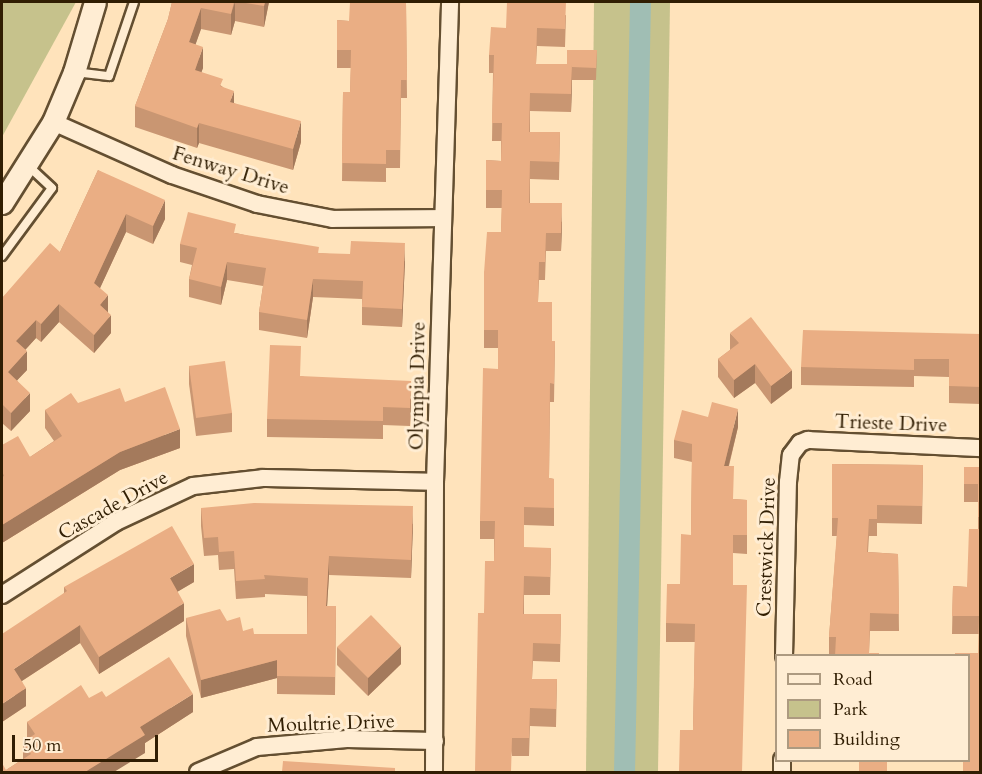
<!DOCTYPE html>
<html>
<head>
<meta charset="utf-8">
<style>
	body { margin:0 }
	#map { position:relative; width:982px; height:774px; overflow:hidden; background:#ffe3bb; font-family:Cardo,serif }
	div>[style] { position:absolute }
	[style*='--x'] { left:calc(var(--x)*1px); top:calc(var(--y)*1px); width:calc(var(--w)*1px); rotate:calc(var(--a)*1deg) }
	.green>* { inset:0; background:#c6c28c }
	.canal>* { height:21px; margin:-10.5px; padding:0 10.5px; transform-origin:10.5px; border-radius:10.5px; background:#a0beb4 }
	.roads { filter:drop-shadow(2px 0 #644f31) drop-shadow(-2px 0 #644f31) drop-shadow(0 2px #644f31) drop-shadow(0 -2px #644f31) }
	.service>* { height:8px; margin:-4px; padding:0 4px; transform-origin:4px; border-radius:4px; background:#ffedd3 }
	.minor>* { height:16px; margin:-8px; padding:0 8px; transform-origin:8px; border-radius:8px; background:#ffedd3 }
	.tertiary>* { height:21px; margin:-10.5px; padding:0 10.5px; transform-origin:10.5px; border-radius:10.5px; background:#ffedd3 }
	.wall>* { inset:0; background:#c99672 }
	.shaded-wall>* { inset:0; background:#a47a5c }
	.building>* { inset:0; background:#eaae84 }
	span { translate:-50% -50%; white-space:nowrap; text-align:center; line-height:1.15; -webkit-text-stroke:6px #ffedd3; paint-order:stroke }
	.street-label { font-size:20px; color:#311e03 }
	.frame { position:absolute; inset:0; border:3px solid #311e03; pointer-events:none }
	.legend { position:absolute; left:775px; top:654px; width:195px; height:108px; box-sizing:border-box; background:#ffedd3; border:2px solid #ad9a80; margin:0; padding:8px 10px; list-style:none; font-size:18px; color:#311e03 }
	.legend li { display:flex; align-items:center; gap:12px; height:30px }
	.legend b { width:30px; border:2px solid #ad9a80 }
	.scale { position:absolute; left:12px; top:735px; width:146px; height:27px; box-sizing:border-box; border:3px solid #311e03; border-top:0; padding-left:8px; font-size:18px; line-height:21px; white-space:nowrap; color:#311e03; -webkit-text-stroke:4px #ffedd3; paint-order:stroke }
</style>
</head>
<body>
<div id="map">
	<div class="green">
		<i style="clip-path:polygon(2px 2px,76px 2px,2px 137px)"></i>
		<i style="clip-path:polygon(594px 2px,670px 2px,658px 772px,586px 772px)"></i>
	</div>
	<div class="canal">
		<i style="--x:624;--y:772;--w:770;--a:-88.81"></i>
	</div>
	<div class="roads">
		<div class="service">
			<i style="--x:75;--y:72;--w:34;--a:7"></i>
			<i style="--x:109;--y:76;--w:78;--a:-71.3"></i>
			<i style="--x:2;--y:256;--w:84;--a:-53.7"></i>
			<i style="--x:52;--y:188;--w:34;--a:-137"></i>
		</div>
		<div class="minor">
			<i style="--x:53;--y:122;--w:130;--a:24"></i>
			<i style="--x:172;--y:175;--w:90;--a:18.8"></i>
			<i style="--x:257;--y:204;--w:77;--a:11.2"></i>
			<i style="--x:333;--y:219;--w:109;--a:-0.5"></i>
			<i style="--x:2;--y:595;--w:135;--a:-32.6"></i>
			<i style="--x:116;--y:522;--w:85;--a:-25.1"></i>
			<i style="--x:193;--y:486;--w:70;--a:-6.5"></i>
			<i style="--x:263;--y:478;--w:172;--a:1.3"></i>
			<i style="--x:784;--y:656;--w:174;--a:-88.7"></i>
			<i style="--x:788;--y:482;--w:27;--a:-84"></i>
			<i style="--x:791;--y:455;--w:15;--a:-53"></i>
			<i style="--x:800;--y:443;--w:9;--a:-21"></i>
			<i style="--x:808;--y:440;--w:172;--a:2.7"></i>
			<i style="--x:198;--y:772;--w:64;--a:-23"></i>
			<i style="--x:257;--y:747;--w:90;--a:-5.1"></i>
			<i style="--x:347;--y:739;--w:88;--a:1.3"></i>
			<i style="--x:434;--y:772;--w:290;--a:-89.8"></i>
			<i style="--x:435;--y:482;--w:480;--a:-88.2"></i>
			<i style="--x:782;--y:772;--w:12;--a:-90"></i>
		</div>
		<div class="tertiary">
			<i style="--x:2;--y:203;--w:96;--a:-57.8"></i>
			<i style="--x:53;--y:122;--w:54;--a:-67.2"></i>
			<i style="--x:74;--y:72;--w:73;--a:-73.3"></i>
		</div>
	</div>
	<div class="wall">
		<i style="clip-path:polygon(172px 2px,269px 2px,264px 27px,235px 21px,231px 35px,201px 29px,195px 45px,203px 68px,201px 72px,223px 87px,234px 103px,301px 142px,293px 170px,199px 143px,197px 148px,135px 127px,135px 106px,168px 19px)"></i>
		<i style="clip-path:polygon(406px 2px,407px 98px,401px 98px,400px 168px,386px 168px,386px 182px,342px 181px,343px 92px,350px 92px,351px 68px,337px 68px,337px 20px,349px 21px)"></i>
		<i style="clip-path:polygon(566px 15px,565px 47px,537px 46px,536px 64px,567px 64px,597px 50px,596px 80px,572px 80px,571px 112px,530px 111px,530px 132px,560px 132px,559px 180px,530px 179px,530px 203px,562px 222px,561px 251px,546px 251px,545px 280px,539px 280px,538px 302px,552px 341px,555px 341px,554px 402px,550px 402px,549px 478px,554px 479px,554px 526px,524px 525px,524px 548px,551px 548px,550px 595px,524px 595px,524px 614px,561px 614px,560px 662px,533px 661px,532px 679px,557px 679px,556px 727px,530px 726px,529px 756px,512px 756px,484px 613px,494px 561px,494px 539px,480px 539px,480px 521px,498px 369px,498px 348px,484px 348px,484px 273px,501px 232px,502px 208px,486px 208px,486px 160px,501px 161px,501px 141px,492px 141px,493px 73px,489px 73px,489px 55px,506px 28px)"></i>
		<i style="clip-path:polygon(98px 170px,165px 219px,153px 244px,126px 232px,100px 288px,108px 313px,111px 333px,94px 353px,59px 322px,41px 342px,36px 338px,25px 350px,27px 370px,17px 380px,30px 411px,11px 431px,2px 423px,2px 298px,60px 252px)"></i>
		<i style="clip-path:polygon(236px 233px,319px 253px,405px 261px,402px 327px,362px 325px,362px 299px,313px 297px,307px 338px,259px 330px,259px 312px,263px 286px,227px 280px,221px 305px,189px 297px,189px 279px,192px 265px,180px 262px,180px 244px)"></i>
		<i style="clip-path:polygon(730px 333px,792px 388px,771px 404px,755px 383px,734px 398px,718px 377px,718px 359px,730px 350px)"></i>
		<i style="clip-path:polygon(981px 334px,981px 404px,949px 403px,949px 377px,914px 376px,914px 387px,801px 385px,801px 367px)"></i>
		<i style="clip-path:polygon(189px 366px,232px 413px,232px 432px,196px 436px,189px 384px)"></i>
		<i style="clip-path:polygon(300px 376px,411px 399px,410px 426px,383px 425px,383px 439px,267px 437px,267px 419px)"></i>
		<i style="clip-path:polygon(125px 402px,180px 448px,120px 470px,2px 543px,2px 445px,30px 457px,54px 441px,45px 428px,45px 410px,78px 403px)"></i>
		<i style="clip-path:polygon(738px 427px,729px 466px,733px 499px,747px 500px,747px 554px,733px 553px,693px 730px,695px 642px,666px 642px,666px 623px,680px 584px,691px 535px,692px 462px,674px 458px,674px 440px)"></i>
		<i style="clip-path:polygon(832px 464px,923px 465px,922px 524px,877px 523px,877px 536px,869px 536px,868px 552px,898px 554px,899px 631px,870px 631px,869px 653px,829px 655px,829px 637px,837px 536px,832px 536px)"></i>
		<i style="clip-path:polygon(964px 467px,981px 467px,981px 772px,979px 634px,952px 634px,953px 586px,967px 587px,978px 529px,978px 502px,964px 502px)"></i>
		<i style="clip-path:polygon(201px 508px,413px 524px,411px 578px,329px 575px,327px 606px,336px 606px,335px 695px,277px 694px,277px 678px,201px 698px,186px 636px,186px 618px,227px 621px,243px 631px,254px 634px,307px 634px,307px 596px,265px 594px,265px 597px,236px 599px,234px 569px,219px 570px,218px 555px,204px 556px,201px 526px)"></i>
		<i style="clip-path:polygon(194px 582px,177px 592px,184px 621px,99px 674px,80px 643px,22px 681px,26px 706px,2px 722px,64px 593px,64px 587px)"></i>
		<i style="clip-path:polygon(337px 647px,401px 664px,368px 696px,337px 665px)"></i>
		<i style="clip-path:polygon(106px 697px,193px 712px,145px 743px,145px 753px,6px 770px,23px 759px,23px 742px,27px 739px,27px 722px,89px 698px)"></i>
	</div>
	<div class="shaded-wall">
		<i style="clip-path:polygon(235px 2px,235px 21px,231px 35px,231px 14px)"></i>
		<i style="clip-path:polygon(265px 2px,269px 2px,264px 27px,264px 6px)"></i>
		<i style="clip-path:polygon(201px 8px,201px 29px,189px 63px,189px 42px)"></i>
		<i style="clip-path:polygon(203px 47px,203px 68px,195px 90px,195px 70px)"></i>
		<i style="clip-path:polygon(572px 64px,572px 83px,571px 112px,571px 94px)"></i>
		<i style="clip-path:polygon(234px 91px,234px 112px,230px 102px)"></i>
		<i style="clip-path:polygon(301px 121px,301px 142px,293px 170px,293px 149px)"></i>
		<i style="clip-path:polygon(199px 123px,199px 143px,197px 148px,197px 128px)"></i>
		<i style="clip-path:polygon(165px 200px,165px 219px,153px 244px,153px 226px)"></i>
		<i style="clip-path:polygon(562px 203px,562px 222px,561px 251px,561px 233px)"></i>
		<i style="clip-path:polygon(126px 214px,126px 232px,94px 301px,94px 283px)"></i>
		<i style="clip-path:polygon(405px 243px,405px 261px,402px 327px,402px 309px)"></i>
		<i style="clip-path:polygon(227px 262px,227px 280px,221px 305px,221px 287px)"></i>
		<i style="clip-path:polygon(313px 279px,313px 297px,307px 338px,307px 320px)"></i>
		<i style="clip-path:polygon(108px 295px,108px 313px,100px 305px)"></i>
		<i style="clip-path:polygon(59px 304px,59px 322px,41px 342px,41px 324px)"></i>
		<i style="clip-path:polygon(111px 315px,111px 333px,94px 353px,94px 335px)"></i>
		<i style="clip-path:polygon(36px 320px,36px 338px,16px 360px,16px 341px)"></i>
		<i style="clip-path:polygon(27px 351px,27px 370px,8px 390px,8px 372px)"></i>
		<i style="clip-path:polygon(755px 364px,755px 383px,734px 398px,734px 380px)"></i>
		<i style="clip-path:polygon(792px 370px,792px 388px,771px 404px,771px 386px)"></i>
		<i style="clip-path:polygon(411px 381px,411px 399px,410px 426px,410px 408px)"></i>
		<i style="clip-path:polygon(30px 393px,30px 411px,11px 431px,11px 413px)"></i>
		<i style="clip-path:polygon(738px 409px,738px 427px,724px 484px,724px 466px)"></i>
		<i style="clip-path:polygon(180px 429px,180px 448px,120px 470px,2px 543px,2px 525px,120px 452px)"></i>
		<i style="clip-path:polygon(413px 506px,413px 524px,411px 578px,411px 560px)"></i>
		<i style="clip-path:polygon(329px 556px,329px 575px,326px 624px,326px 606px)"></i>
		<i style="clip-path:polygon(194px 564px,194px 582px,170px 596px,170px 578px)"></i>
		<i style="clip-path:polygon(184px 603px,184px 621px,99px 674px,99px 657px)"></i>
		<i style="clip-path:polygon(80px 625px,80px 643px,14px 686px,14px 669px)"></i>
		<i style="clip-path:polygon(401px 646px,401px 664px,368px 696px,368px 678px)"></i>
		<i style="clip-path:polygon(277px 660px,277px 678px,201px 698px,201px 680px)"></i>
		<i style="clip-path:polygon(26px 688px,26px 706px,2px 722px,2px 704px)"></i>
		<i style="clip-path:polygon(193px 694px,193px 712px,145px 743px,145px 753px,114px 772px,85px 772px,140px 727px)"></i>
	</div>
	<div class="building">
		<i style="clip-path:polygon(172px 2px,234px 2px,231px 14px,201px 8px,189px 42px,203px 47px,195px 70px,223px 79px,220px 86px,234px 91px,230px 102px,301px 121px,293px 149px,199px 123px,197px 128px,135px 106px,168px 19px)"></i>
		<i style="clip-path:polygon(240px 2px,265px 2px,264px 6px)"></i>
		<i style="clip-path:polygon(350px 2px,406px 2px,407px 80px,401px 80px,400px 150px,386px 150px,386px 164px,342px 163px,343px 92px,350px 92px,351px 50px,337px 50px,337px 20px,349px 21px)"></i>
		<i style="clip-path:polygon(507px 2px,566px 2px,565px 29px,537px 28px,536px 64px,572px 64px,571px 94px,530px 93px,529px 132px,560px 132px,559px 162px,530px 161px,529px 203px,562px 203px,561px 233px,546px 233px,545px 262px,539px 262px,538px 302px,552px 302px,552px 341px,555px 341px,554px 384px,550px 383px,549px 478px,554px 479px,554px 508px,524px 507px,524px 547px,551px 548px,550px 577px,524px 576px,523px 614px,561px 614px,560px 644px,533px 643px,532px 679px,557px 679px,556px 709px,530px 708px,529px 738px,512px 738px,511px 772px,475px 772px,478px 613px,484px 613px,485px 561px,494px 561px,495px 521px,480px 521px,483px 368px,498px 369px,498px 330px,484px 330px,484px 273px,487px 232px,501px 232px,502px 190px,486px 190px,486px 160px,501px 161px,502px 123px,492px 123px,494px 55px,489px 55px,491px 27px,506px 28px)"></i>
		<i style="clip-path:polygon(567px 50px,597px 50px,596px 68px,572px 67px,572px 64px,567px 64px)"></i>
		<i style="clip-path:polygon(98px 170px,165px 200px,153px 226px,126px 214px,94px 283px,108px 295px,100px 305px,111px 315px,94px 335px,59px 304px,41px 324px,36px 320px,16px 341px,27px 351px,8px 372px,30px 393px,11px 413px,2px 404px,2px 298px,50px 243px,60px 252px)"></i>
		<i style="clip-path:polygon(188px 212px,236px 224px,234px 233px,319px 247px,318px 253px,350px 254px,351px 241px,405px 243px,402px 309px,362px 307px,363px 281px,313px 279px,307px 320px,259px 312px,266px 268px,227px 262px,221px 287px,189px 279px,197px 248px,180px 244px)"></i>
		<i style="clip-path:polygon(751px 317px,792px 370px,771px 386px,755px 364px,734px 380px,718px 359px,739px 343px,730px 333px)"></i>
		<i style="clip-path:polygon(803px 330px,981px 334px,981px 387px,949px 386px,949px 359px,914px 359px,914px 370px,801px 367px)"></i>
		<i style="clip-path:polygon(270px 345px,301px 346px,300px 376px,411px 381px,410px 408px,383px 407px,383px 421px,267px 419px)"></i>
		<i style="clip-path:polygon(225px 361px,232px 413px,196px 418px,189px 366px)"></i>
		<i style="clip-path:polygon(165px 387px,180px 429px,120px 452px,2px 525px,2px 477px,4px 476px,2px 471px,2px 445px,18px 436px,30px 457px,62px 436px,45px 410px,71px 393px,78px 403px,120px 388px,125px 402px)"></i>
		<i style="clip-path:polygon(712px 402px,738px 409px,724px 466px,734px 466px,733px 499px,747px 500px,747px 535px,733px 535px,733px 585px,747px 585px,742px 772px,679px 772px,680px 730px,693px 730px,695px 624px,666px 623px,667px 584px,680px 584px,681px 534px,691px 535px,692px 444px,674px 440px,682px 410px,708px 417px)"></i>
		<i style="clip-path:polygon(832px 464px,923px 465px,922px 506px,877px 505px,877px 519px,869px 519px,867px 552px,898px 554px,899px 614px,870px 613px,869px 653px,879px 653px,879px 656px,835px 656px,836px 637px,829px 637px,838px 518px,832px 518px)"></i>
		<i style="clip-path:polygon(964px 467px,981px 467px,981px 517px,978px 517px,978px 484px,964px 484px)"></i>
		<i style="clip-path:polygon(254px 503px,413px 506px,411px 560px,329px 556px,326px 606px,336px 606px,335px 677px,277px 676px,277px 660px,201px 680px,186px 618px,220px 609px,227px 621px,240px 617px,243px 631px,253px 628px,254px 634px,307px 634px,308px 578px,264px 575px,265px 579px,236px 581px,234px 551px,219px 552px,218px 537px,204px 538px,201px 508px)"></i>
		<i style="clip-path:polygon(172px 526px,194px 564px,170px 578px,184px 603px,99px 657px,80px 625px,14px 669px,26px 688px,2px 704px,2px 634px,67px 591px,64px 587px)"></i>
		<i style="clip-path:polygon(969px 529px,981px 529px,981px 772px,963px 772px,963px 760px,969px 760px,969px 656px,955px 656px,955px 653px,978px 653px,979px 616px,952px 616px,953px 586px,967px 587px)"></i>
		<i style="clip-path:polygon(371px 615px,401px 646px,368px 678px,337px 647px)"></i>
		<i style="clip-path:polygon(169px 657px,193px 694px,140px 727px,145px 735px,85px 772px,2px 772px,2px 763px,6px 770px,31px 754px,23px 742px,35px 734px,27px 722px,81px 685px,89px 698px,102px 691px,106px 697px)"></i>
		<i style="clip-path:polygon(859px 760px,887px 760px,887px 772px,859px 772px)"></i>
		<i style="clip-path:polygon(283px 761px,395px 768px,395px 772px,282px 772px)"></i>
	</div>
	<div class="street-label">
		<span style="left:231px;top:170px;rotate:17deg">Fenway Drive</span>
		<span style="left:417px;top:386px;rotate:-89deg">Olympia Drive</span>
		<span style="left:891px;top:423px;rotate:2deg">Trieste Drive</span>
		<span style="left:113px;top:505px;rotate:-29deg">Cascade Drive</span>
		<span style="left:766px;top:547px;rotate:-88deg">Crestwick Drive</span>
		<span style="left:331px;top:723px;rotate:-2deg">Moultrie Drive</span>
	</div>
	<div class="frame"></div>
	<ul class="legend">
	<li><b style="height:8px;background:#ffedd3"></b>Road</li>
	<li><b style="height:16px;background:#c6c28c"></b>Park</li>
	<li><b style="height:16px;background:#eaae84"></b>Building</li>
	</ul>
	<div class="scale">50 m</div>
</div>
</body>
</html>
